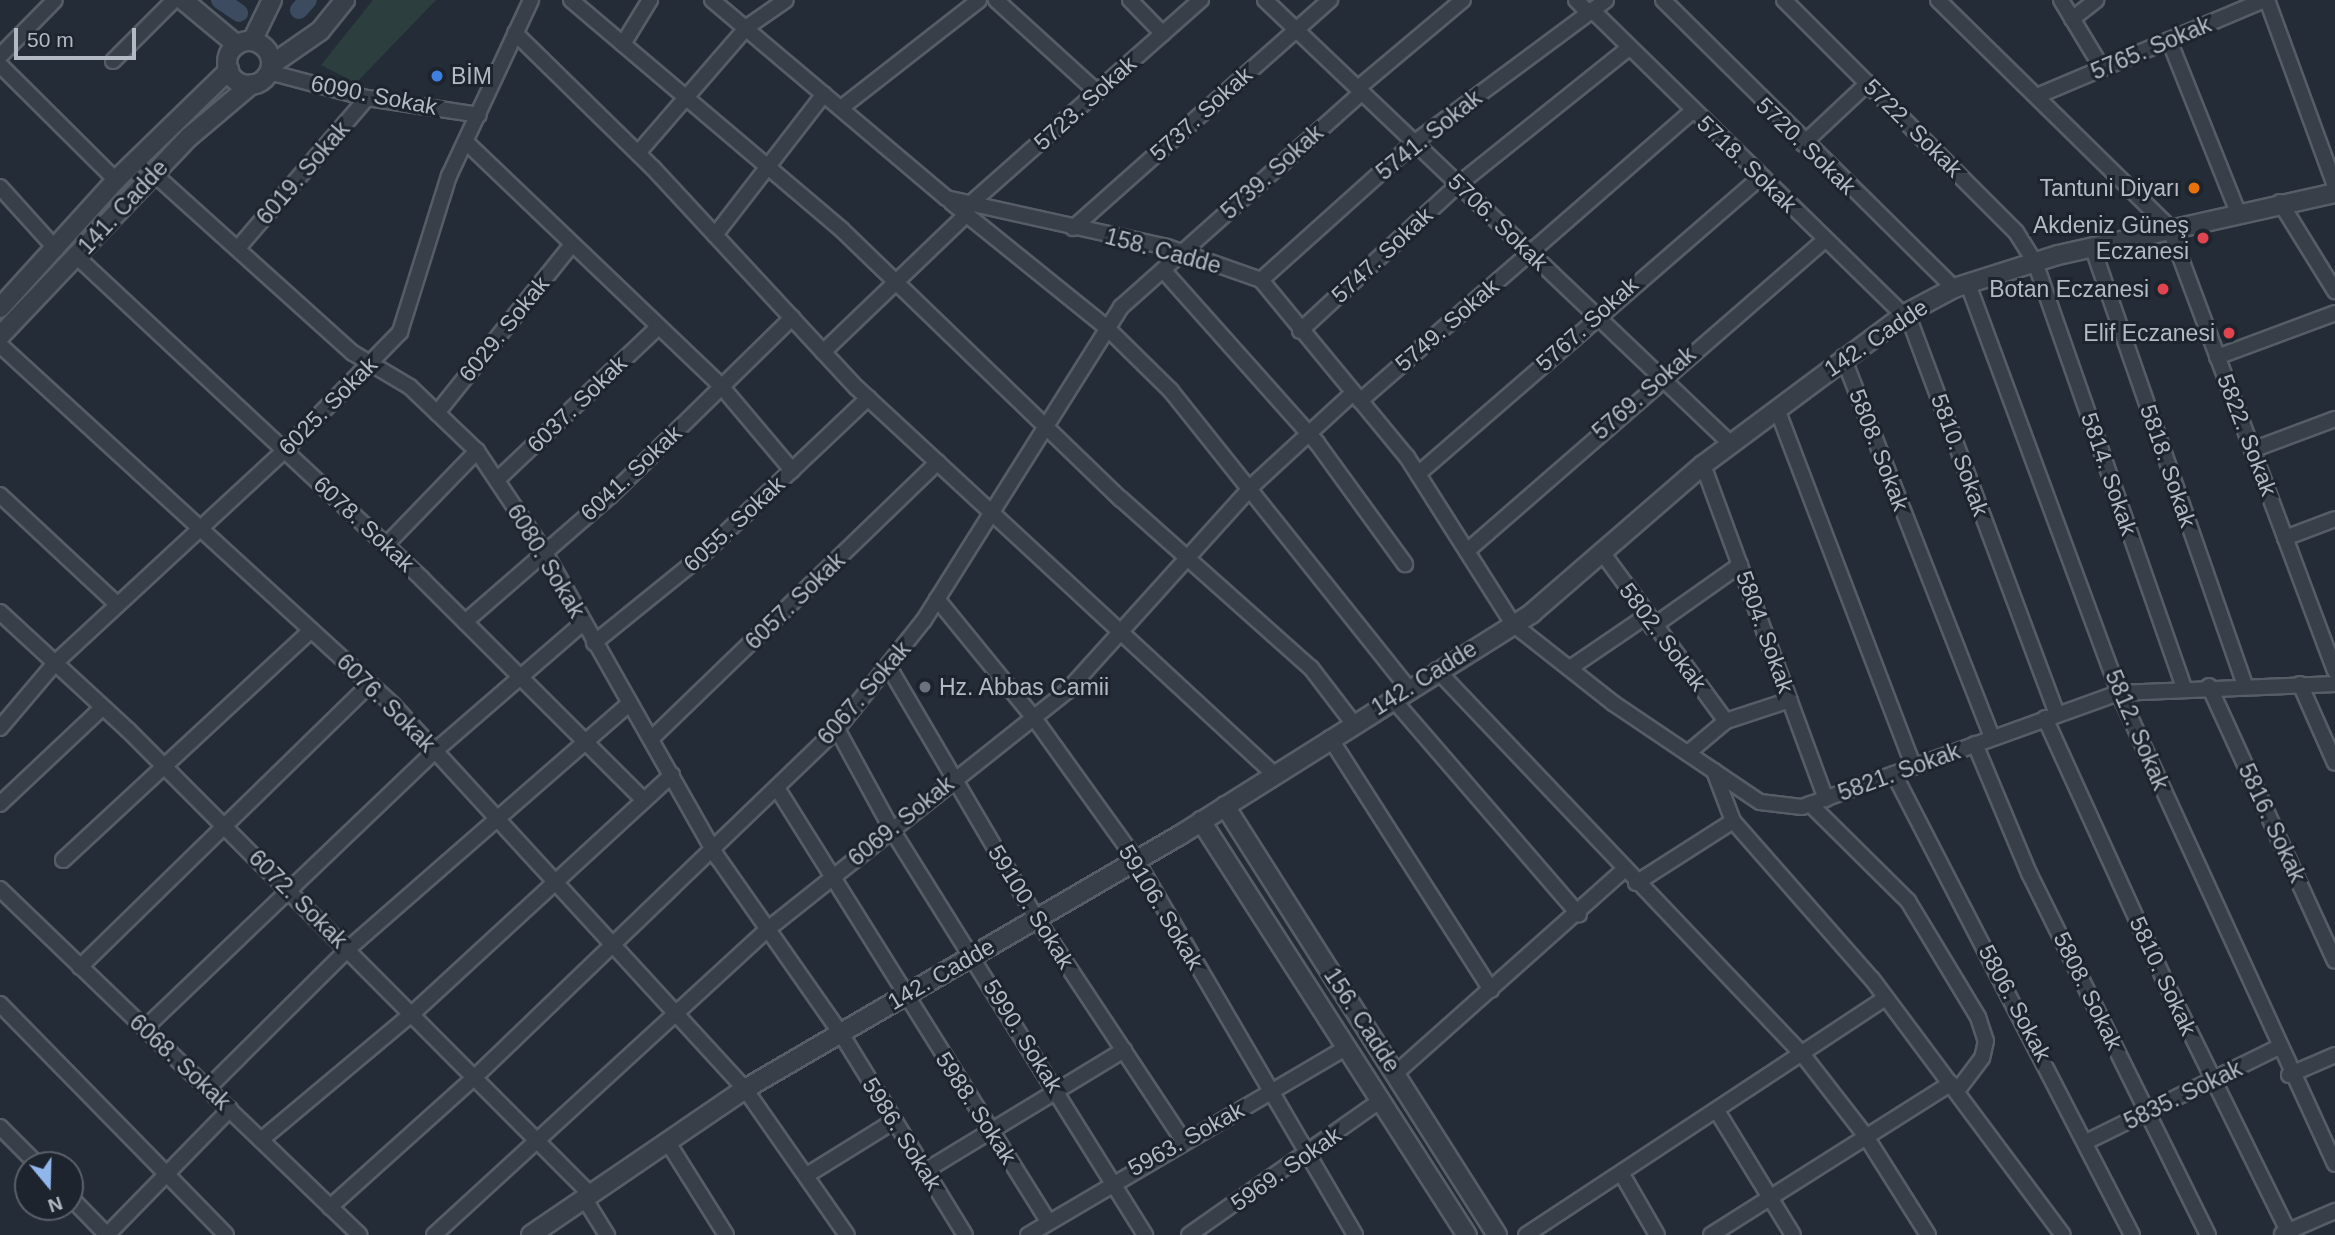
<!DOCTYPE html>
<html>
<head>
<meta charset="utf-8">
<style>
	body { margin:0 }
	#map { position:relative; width:2335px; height:1235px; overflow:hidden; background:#242d37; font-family:Helvetica,sans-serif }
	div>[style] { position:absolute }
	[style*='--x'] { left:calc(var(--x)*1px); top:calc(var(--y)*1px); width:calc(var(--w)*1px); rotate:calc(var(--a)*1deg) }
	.green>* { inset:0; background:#2c3e3e }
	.canal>* { height:18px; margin:-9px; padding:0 9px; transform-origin:9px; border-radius:9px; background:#3c4b5f }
	.roads { filter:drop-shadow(2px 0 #565d66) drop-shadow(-2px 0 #565d66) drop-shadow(0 2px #565d66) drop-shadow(0 -2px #565d66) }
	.minor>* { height:14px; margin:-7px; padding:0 7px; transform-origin:7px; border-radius:7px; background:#383f48 }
	.tertiary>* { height:18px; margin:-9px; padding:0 9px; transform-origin:9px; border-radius:9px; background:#383f48 }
	.tertiary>.ring { margin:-9px; padding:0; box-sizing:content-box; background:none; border:18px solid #383f48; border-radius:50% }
	.dots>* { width:19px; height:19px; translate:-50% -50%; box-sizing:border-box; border:4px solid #1d242d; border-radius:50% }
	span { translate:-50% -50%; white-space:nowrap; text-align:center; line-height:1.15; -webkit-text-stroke:6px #1d242d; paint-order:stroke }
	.street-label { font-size:23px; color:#b3bac4 }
	.poi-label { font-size:23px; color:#b3bac4 }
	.left { translate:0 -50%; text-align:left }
	.right { translate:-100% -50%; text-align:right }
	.north { position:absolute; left:14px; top:1151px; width:70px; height:70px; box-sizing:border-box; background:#1d242d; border:2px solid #596069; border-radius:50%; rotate:161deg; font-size:19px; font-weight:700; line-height:28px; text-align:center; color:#b3bac4 }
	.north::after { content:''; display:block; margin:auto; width:24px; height:32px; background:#91b6eb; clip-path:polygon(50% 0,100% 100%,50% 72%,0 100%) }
	.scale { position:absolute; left:14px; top:28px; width:122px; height:32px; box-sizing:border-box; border:4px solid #b3bac4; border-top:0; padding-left:9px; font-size:21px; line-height:24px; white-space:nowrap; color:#b3bac4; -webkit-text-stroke:5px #1d242d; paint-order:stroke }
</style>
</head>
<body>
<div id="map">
	<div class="green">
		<i style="clip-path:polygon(373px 0,436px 0,356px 83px,321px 65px)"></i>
	</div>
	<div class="canal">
		<i style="--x:220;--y:0;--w:23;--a:34"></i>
		<i style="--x:299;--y:10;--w:13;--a:-48"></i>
	</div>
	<div class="roads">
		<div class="minor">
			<i style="--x:571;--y:0;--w:355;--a:40.3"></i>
			<i style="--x:842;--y:230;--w:388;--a:44"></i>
			<i style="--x:1121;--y:499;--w:254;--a:41.7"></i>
			<i style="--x:1311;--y:668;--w:69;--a:52.6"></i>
			<i style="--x:712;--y:0;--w:307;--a:40.2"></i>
			<i style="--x:946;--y:198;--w:226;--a:12.5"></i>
			<i style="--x:1167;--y:247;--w:100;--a:19.3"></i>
			<i style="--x:1261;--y:280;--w:229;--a:50.5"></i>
			<i style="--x:1407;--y:457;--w:198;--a:57.6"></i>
			<i style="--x:1513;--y:624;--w:127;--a:38.3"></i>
			<i style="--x:1613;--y:703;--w:177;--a:34"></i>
			<i style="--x:1760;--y:802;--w:42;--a:6.8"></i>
			<i style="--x:1802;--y:807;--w:337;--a:-19.8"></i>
			<i style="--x:2119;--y:693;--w:216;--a:-2.4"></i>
			<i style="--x:996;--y:0;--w:137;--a:42.3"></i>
			<i style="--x:1130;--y:0;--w:47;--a:45.9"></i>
			<i style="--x:1265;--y:0;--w:644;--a:43.62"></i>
			<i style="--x:1576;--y:0;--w:18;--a:45"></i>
			<i style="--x:1663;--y:0;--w:409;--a:44.7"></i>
			<i style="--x:1784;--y:0;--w:328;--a:45"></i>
			<i style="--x:2016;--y:232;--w:36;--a:58"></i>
			<i style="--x:2035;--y:262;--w:450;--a:70.7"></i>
			<i style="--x:1938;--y:0;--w:324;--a:44.5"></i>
			<i style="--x:2169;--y:227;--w:474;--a:69.5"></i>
			<i style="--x:2061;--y:0;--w:79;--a:58.9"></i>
			<i style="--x:2267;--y:0;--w:198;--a:69.9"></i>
			<i style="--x:1592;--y:10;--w:436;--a:44.4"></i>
			<i style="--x:2072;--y:19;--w:31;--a:-38"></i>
			<i style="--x:515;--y:33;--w:193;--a:44.4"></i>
			<i style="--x:653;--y:168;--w:300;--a:47.2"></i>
			<i style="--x:857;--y:388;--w:568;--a:42.79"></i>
			<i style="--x:2169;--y:40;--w:183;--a:68.2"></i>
			<i style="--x:623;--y:44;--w:52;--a:-58.5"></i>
			<i style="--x:0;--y:56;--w:78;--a:-45.5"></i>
			<i style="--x:113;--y:61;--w:86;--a:-45"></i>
			<i style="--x:0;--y:65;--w:163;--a:44.8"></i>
			<i style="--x:269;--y:72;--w:101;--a:14.9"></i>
			<i style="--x:367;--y:98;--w:113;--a:8.6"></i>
			<i style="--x:1358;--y:88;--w:137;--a:-40"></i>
			<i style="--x:2037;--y:96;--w:246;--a:-22.9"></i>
			<i style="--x:841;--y:108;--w:175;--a:-38"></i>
			<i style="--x:466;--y:142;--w:354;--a:43.7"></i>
			<i style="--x:722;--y:387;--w:109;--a:49.9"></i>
			<i style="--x:1803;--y:144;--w:89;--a:-43.2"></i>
			<i style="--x:638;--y:153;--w:167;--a:-49.1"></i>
			<i style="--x:747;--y:27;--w:47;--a:-34.7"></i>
			<i style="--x:154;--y:174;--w:268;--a:42"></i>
			<i style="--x:353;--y:353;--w:66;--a:30.8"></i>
			<i style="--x:410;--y:387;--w:93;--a:43.7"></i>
			<i style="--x:477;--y:451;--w:120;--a:56.2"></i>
			<i style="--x:544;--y:551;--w:353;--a:60.5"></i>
			<i style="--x:718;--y:858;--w:213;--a:55"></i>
			<i style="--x:840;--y:1032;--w:238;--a:58.4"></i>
			<i style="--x:0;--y:187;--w:84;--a:47.9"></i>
			<i style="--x:951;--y:202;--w:201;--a:38.9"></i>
			<i style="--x:1107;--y:328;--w:90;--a:44.5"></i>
			<i style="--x:1171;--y:391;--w:380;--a:51.4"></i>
			<i style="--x:2280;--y:202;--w:105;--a:58.3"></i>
			<i style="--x:969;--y:205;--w:310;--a:-41.5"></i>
			<i style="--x:1073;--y:228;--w:344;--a:-41.6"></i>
			<i style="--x:715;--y:235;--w:178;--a:-52.3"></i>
			<i style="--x:2092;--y:246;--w:465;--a:70.8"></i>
			<i style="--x:238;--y:248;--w:198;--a:-49.3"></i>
			<i style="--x:76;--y:256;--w:473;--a:43"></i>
			<i style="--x:422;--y:579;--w:313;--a:44.9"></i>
			<i style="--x:1163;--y:270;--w:232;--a:48.3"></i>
			<i style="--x:1317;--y:443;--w:150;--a:54"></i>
			<i style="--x:1261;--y:280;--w:207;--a:-41.9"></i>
			<i style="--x:1415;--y:142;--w:238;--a:-36.6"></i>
			<i style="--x:1968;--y:284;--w:436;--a:69.7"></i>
			<i style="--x:2119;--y:693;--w:518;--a:65.36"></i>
			<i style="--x:1907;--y:313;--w:428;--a:69.5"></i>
			<i style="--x:1300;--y:331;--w:217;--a:-42.8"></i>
			<i style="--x:1459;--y:184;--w:218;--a:-38.7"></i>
			<i style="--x:0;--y:345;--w:533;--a:42.49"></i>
			<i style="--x:393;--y:705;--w:521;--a:47.49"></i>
			<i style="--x:745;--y:1089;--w:178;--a:55.1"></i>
			<i style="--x:823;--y:352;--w:198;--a:-43.8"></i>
			<i style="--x:1843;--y:357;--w:409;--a:68.6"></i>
			<i style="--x:2217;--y:357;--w:126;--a:-20.4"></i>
			<i style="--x:1360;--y:401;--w:442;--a:-41.1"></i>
			<i style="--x:1777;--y:409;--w:383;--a:69.1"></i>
			<i style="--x:437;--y:413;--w:214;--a:-51.3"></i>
			<i style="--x:2252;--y:450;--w:89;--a:-20.5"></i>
			<i style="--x:1703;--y:465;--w:356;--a:69.8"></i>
			<i style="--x:1418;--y:474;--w:452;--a:-40.9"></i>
			<i style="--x:497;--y:480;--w:222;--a:-43.5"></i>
			<i style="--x:0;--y:495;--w:161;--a:43"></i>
			<i style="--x:2285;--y:538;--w:53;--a:-20.8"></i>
			<i style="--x:386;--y:545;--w:131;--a:-45.9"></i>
			<i style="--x:1467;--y:551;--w:474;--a:-41"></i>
			<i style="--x:1601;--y:551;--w:211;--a:53.7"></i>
			<i style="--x:1726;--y:721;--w:50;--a:139.9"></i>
			<i style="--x:937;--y:599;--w:154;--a:50.8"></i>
			<i style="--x:1034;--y:718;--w:175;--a:54.3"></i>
			<i style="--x:1136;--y:860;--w:434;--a:59.7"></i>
			<i style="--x:0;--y:612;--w:174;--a:42.7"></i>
			<i style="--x:128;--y:730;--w:655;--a:45.12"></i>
			<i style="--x:465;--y:622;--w:192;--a:-41"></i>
			<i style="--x:610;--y:496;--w:255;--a:-44.4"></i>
			<i style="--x:1652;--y:627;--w:108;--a:-35.2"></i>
			<i style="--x:594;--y:643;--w:135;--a:-39"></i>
			<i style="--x:699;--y:558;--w:233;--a:-43.4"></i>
			<i style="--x:1570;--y:668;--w:91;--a:-34.2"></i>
			<i style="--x:890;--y:669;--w:289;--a:59.6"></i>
			<i style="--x:1036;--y:918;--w:266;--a:56.5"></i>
			<i style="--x:1437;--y:670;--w:531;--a:46.45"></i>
			<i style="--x:1803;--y:1055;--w:101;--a:52.2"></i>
			<i style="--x:1865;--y:1135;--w:118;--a:57.8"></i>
			<i style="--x:2300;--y:684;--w:86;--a:66.1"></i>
			<i style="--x:2209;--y:686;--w:302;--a:65.4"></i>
			<i style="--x:1392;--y:698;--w:286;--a:49.2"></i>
			<i style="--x:2045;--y:718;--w:282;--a:65.5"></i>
			<i style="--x:2162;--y:975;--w:290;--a:63.8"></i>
			<i style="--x:1726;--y:721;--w:67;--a:-18.2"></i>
			<i style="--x:0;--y:728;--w:87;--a:-49.7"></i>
			<i style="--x:56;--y:662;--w:312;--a:-42.8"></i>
			<i style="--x:285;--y:450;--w:165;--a:-45.7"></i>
			<i style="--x:400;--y:332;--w:164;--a:-72.6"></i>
			<i style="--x:449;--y:176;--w:194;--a:-65"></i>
			<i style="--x:837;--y:729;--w:115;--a:61.4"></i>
			<i style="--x:892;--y:830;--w:478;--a:58"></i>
			<i style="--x:652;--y:738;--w:397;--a:-44"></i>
			<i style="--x:1330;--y:738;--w:299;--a:57.4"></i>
			<i style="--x:1975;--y:744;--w:140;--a:67.3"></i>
			<i style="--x:2029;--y:873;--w:404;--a:63.7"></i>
			<i style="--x:1714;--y:771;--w:53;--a:69.2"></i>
			<i style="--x:1733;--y:821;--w:210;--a:48.7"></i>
			<i style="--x:1872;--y:979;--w:319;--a:53.3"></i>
			<i style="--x:1894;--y:774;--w:519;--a:62.69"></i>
			<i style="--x:777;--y:788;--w:511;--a:57.96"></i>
			<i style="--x:0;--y:804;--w:141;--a:-43.3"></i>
			<i style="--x:1810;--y:804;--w:138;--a:44.7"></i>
			<i style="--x:1908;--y:901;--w:135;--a:58.9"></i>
			<i style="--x:1978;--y:1017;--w:25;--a:72"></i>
			<i style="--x:1986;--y:1041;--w:17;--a:103"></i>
			<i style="--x:1982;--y:1058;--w:41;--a:127.1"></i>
			<i style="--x:63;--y:860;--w:338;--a:-42.8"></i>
			<i style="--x:1636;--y:883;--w:115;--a:-32.6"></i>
			<i style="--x:0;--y:889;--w:499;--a:43.9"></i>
			<i style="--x:80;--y:967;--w:405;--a:-44.3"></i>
			<i style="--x:0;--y:1004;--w:323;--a:45.6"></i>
			<i style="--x:145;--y:1028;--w:401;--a:-43.7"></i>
			<i style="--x:435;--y:751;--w:196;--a:-40.9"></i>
			<i style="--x:1396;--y:1073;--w:304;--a:-41.7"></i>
			<i style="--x:2289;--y:1075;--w:50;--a:-23.5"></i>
			<i style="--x:208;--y:1088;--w:197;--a:-44.8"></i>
			<i style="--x:348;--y:949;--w:374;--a:-41.1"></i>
			<i style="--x:1717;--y:1111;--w:145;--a:58.5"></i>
			<i style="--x:0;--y:1127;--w:54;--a:45"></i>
			<i style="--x:261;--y:1140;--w:198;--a:-39.9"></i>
			<i style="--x:413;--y:1013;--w:352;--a:-42.6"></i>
			<i style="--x:667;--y:1141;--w:111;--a:57.9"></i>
			<i style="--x:2088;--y:1141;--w:211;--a:-26.2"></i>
			<i style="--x:925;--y:1171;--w:233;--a:-31.3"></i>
			<i style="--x:807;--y:1175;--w:102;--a:-31.8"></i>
			<i style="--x:1623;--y:1176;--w:68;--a:60"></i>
			<i style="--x:70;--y:1197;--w:53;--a:45.8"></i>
			<i style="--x:584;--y:1198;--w:44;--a:58.1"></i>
			<i style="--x:330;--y:1207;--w:195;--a:-41.9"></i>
			<i style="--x:475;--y:1077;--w:502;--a:-43.87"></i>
			<i style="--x:837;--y:729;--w:139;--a:-51.4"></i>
			<i style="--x:924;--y:620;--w:370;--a:-57.8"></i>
			<i style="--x:1121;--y:307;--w:323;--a:-41.7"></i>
			<i style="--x:2282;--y:1234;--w:58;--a:-23.5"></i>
			<i style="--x:107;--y:1235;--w:176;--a:-45.7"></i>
			<i style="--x:434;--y:1235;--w:453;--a:-42.5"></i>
			<i style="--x:768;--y:929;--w:384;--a:-38.5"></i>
			<i style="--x:1068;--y:690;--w:276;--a:-47.9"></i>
			<i style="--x:1253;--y:485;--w:136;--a:-42.6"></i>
			<i style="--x:1028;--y:1235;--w:370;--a:-30.5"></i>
			<i style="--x:1189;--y:1235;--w:235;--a:-35.1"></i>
			<i style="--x:1526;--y:1235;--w:431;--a:-33.4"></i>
			<i style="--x:1711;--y:1235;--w:284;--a:-32.3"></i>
		</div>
		<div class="tertiary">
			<i style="--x:183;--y:0;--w:70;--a:39.8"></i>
			<i style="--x:252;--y:41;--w:46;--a:-64"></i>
			<i class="ring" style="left:227px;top:41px;width:26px;height:26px"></i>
			<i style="--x:271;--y:65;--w:60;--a:-34.8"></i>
			<i style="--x:320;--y:31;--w:40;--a:-51"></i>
			<i style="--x:0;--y:308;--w:173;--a:-47.8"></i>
			<i style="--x:116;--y:180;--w:158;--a:-44.2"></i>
			<i style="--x:0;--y:336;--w:274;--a:-46.5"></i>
			<i style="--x:189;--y:137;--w:82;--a:-40.1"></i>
			<i style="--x:1225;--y:806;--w:508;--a:57.62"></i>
			<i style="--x:1201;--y:821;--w:492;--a:57.3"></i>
			<i style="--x:531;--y:1235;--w:259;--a:-34.3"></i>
			<i style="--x:745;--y:1089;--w:504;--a:-30.28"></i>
			<i style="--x:1180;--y:835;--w:416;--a:-32.2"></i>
			<i style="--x:1532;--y:613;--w:226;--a:-40.9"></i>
			<i style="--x:1703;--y:465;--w:254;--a:-36.7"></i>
			<i style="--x:1907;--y:313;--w:53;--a:-28"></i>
			<i style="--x:1954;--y:288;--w:109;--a:-17.6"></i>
			<i style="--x:2058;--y:255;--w:284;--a:-12.6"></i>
		</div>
	</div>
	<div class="dots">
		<i style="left:437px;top:76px;background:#3f7fe0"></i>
		<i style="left:2194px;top:188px;background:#e8710a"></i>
		<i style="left:2203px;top:238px;background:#e0444e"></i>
		<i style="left:2163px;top:289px;background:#e0444e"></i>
		<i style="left:2229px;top:333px;background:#e0444e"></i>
		<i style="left:925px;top:687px;background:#6b7280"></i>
	</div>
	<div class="street-label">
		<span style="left:2151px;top:48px;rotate:-23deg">5765. Sokak</span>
		<span style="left:374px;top:95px;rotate:11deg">6090. Sokak</span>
		<span style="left:1085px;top:103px;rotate:-42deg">5723. Sokak</span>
		<span style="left:1201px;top:114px;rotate:-42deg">5737. Sokak</span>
		<span style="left:1913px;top:128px;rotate:45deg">5722. Sokak</span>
		<span style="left:1429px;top:135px;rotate:-39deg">5741. Sokak</span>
		<span style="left:1806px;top:146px;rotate:44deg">5720. Sokak</span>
		<span style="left:1747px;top:164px;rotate:44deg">5718. Sokak</span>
		<span style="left:1272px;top:172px;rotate:-42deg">5739. Sokak</span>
		<span style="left:303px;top:173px;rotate:-49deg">6019. Sokak</span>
		<span style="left:123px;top:207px;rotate:-47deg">141. Cadde</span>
		<span style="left:1498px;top:222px;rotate:44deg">5706. Sokak</span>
		<span style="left:1163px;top:251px;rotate:15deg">158. Cadde</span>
		<span style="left:1382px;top:255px;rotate:-43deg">5747. Sokak</span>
		<span style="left:1587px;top:324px;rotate:-42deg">5767. Sokak</span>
		<span style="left:1447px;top:325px;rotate:-41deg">5749. Sokak</span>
		<span style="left:504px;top:329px;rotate:-51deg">6029. Sokak</span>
		<span style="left:1876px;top:338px;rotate:-34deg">142. Cadde</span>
		<span style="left:1644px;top:393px;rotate:-41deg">5769. Sokak</span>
		<span style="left:577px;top:404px;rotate:-44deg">6037. Sokak</span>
		<span style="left:328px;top:406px;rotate:-45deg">6025. Sokak</span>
		<span style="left:2247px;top:435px;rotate:69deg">5822. Sokak</span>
		<span style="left:1879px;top:450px;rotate:69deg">5808. Sokak</span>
		<span style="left:1960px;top:455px;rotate:70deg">5810. Sokak</span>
		<span style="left:2168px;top:466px;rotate:71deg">5818. Sokak</span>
		<span style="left:631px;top:473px;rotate:-43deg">6041. Sokak</span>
		<span style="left:2109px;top:474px;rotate:71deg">5814. Sokak</span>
		<span style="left:364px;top:524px;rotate:43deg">6078. Sokak</span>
		<span style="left:734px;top:524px;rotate:-43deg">6055. Sokak</span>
		<span style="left:546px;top:561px;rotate:59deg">6080. Sokak</span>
		<span style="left:795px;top:601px;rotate:-44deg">6057. Sokak</span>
		<span style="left:1765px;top:632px;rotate:70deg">5804. Sokak</span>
		<span style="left:1663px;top:637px;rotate:53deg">5802. Sokak</span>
		<span style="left:1424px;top:678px;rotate:-32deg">142. Cadde</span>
		<span style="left:864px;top:693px;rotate:-49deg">6067. Sokak</span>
		<span style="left:386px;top:703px;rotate:45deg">6076. Sokak</span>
		<span style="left:2137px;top:730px;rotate:67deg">5812. Sokak</span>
		<span style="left:1899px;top:772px;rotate:-20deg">5821. Sokak</span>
		<span style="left:901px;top:821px;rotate:-39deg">6069. Sokak</span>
		<span style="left:2272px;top:823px;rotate:65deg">5816. Sokak</span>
		<span style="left:298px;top:899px;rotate:45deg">6072. Sokak</span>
		<span style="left:1031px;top:907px;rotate:58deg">59100. Sokak</span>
		<span style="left:1161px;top:907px;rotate:59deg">59106. Sokak</span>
		<span style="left:941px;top:974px;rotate:-30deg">142. Cadde</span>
		<span style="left:2163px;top:976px;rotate:65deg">5810. Sokak</span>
		<span style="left:2088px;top:991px;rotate:64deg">5808. Sokak</span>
		<span style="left:2015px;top:1003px;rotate:62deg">5806. Sokak</span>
		<span style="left:1362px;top:1020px;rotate:57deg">156. Cadde</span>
		<span style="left:1023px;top:1036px;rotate:58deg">5990. Sokak</span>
		<span style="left:180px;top:1062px;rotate:43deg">6068. Sokak</span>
		<span style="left:2183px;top:1095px;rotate:-26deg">5835. Sokak</span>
		<span style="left:976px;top:1108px;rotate:57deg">5988. Sokak</span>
		<span style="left:902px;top:1134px;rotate:58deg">5986. Sokak</span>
		<span style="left:1186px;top:1139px;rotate:-29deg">5963. Sokak</span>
		<span style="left:1286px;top:1169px;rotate:-35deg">5969. Sokak</span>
	</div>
	<div class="poi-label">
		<span class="left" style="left:451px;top:76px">BİM</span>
		<span class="right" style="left:2180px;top:188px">Tantuni Diyarı</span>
		<span class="right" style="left:2189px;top:238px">Akdeniz Güneş<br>Eczanesi</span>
		<span class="right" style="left:2149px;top:289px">Botan Eczanesi</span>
		<span class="right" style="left:2215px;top:333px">Elif Eczanesi</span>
		<span class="left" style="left:939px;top:687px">Hz. Abbas Camii</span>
	</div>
	<div class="north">N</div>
	<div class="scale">50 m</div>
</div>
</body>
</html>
